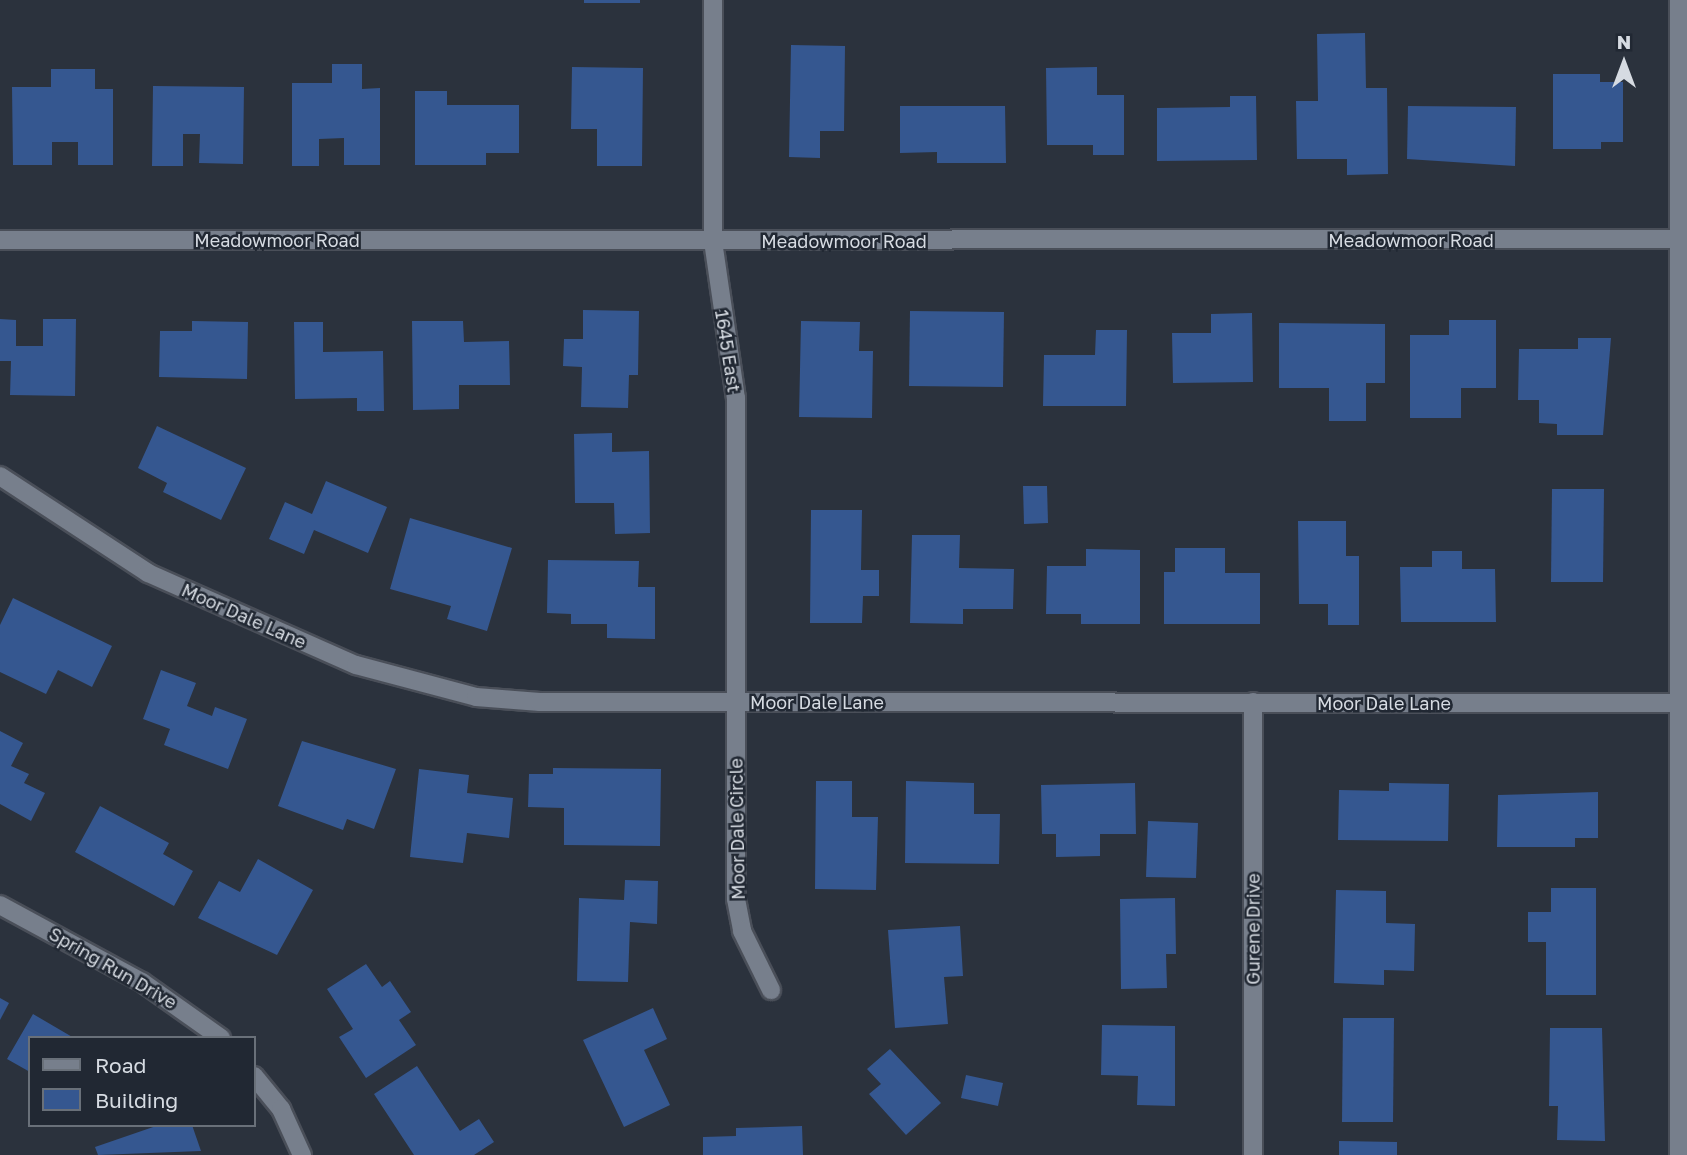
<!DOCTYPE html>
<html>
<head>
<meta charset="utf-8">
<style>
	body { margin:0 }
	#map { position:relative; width:1687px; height:1155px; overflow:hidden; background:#2b323d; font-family:"Golos Text",sans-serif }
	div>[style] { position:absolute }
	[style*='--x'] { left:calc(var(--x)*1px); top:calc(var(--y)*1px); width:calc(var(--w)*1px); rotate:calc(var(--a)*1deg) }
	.building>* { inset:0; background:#355790 }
	.roads { filter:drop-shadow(2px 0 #4a4f59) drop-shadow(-2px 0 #4a4f59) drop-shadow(0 2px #4a4f59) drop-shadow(0 -2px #4a4f59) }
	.minor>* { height:18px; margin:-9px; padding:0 9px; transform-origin:9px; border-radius:9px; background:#777f8c }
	span { translate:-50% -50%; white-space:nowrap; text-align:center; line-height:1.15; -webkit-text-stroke:5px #212833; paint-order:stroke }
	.street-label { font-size:18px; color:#d6dbe2 }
	.legend { position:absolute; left:28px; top:1036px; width:228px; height:91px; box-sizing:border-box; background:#212833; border:2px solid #697079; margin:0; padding:9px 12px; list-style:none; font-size:21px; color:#d6dbe2 }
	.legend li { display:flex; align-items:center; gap:14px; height:35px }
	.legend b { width:35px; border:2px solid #697079 }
	.north { position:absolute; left:1589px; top:28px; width:70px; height:70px; -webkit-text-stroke:5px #212833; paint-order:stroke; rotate:0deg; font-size:19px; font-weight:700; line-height:28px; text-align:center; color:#d6dbe2 }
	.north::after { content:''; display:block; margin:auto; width:24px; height:32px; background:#d6dbe2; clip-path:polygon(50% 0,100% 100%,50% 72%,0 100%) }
</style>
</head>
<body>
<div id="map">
	<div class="building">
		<i style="clip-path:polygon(584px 0,640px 0,640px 3px,584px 3px)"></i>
		<i style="clip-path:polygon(1365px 33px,1366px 88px,1387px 88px,1388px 174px,1347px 175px,1347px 159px,1297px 159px,1296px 101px,1318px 101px,1317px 34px)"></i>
		<i style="clip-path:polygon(791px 45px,845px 46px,844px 131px,820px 131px,820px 158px,789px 157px)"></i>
		<i style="clip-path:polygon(332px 64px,362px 64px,362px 89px,380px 88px,380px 165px,344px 165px,344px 138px,319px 139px,319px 166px,292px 166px,292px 83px,332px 83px)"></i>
		<i style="clip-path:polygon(572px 67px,643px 68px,642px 166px,597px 166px,597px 129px,571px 129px)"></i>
		<i style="clip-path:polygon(1097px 67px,1097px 95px,1124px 95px,1124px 155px,1093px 155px,1093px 145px,1047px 145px,1046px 68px)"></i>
		<i style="clip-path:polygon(51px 69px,95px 69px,95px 89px,113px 89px,113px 165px,78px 165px,78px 142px,52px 142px,52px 165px,13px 165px,12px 87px,51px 87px)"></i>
		<i style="clip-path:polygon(1553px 74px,1600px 74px,1600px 82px,1623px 82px,1623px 142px,1601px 142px,1601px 149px,1553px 149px)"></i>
		<i style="clip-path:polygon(153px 86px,244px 87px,243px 164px,199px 163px,200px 134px,183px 134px,183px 166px,152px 166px)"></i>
		<i style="clip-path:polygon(415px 91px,447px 91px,447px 105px,519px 105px,519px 153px,486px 153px,486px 165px,415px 165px)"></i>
		<i style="clip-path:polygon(1230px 96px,1256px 96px,1257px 160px,1157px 161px,1157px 108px,1230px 107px)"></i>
		<i style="clip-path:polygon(900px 106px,1005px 106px,1006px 163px,937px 163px,937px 152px,900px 153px)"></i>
		<i style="clip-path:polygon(1408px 106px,1516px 107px,1515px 166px,1407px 159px)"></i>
		<i style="clip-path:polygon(583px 310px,639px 311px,638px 375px,629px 375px,628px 408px,581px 407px,582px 367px,563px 366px,564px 339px,583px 339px)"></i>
		<i style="clip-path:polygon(910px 311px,1004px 312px,1003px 387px,909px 386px)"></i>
		<i style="clip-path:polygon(1252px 313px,1253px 382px,1173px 383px,1172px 333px,1211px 333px,1211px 314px)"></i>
		<i style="clip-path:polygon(0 319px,16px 320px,16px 346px,43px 346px,43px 319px,76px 319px,75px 396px,10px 395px,11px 361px,0 361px)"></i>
		<i style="clip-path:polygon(1449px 320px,1496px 320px,1496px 388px,1461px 388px,1461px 418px,1410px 418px,1410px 335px,1449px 335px)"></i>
		<i style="clip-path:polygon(192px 321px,248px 322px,247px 379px,159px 377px,160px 331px,192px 331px)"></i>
		<i style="clip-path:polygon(412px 321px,463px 321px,464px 342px,509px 341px,510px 385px,459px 385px,459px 409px,413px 410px)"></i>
		<i style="clip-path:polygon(801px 321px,860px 322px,859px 351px,873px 351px,872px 418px,799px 417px)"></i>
		<i style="clip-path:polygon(294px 322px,323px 322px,323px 352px,383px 351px,384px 411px,357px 411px,357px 398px,295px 399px)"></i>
		<i style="clip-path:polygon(1279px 323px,1385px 324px,1385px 383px,1366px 383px,1366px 421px,1329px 421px,1329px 388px,1279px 388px)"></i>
		<i style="clip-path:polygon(1096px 330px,1127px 330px,1126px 406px,1043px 406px,1044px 355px,1095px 355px)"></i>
		<i style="clip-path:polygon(1578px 338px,1611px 338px,1603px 435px,1557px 435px,1557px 424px,1539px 423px,1539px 400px,1518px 400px,1519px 349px,1578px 349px)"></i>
		<i style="clip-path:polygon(157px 426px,246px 468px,221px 520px,163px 492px,167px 483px,138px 468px)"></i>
		<i style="clip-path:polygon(612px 433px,612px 452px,649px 451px,650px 533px,615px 534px,614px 503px,575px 503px,574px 434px)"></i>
		<i style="clip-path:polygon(326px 481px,387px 507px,368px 553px,314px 530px,304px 554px,269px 539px,285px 502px,312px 514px)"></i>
		<i style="clip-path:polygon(1023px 486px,1047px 486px,1048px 523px,1024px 524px)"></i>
		<i style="clip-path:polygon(1552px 489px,1604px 489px,1603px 582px,1551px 582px)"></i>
		<i style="clip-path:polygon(811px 510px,862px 510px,861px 570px,879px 570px,879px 596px,863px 596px,862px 623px,810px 623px)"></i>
		<i style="clip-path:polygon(410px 518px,512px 548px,487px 631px,447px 619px,451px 606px,390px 589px)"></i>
		<i style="clip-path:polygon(1298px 521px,1346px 521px,1346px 556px,1359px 556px,1359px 625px,1328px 625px,1328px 604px,1299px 604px)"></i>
		<i style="clip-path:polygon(912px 535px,960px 535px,959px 568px,1014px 569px,1013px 609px,963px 609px,963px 624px,910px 623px)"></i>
		<i style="clip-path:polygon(1175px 548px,1225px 548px,1225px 573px,1260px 573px,1260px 624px,1164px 624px,1164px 572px,1175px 572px)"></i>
		<i style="clip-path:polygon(1086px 549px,1140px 550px,1140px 624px,1081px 624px,1081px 614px,1046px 614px,1047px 566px,1086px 566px)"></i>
		<i style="clip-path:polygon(1432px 551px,1462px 551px,1462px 569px,1495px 569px,1496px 622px,1401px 622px,1400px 567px,1432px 567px)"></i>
		<i style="clip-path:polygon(548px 560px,639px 561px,638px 587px,655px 587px,655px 639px,607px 638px,607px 624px,571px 624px,571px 614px,547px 613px)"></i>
		<i style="clip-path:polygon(13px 598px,112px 646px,92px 687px,58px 670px,46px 694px,0 672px,0 625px)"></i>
		<i style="clip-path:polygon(161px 670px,196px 683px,187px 706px,212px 716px,215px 707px,247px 719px,228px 769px,164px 745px,170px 729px,143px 719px)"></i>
		<i style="clip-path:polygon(0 731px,23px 743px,11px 766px,29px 774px,24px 783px,45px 793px,31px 821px,0 804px)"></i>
		<i style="clip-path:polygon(302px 741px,396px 769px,374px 829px,347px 819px,343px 830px,278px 806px)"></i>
		<i style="clip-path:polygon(553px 768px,661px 769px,660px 846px,564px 845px,564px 808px,528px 807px,529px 774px,553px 774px)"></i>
		<i style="clip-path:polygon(419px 769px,469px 775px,467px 793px,513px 798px,509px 838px,467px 833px,463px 863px,410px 857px)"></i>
		<i style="clip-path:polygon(816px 781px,852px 781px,852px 817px,878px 817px,876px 890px,815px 889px)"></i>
		<i style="clip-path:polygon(906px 781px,974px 783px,974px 814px,1000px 814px,999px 864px,905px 863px)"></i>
		<i style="clip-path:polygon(1135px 783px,1136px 834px,1100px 834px,1100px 856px,1056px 857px,1056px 834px,1042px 834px,1041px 785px)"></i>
		<i style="clip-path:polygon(1389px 783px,1449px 784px,1448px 841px,1338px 840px,1339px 790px,1389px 791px)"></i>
		<i style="clip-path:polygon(1598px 792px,1598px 838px,1575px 838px,1575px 847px,1497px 847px,1498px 795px)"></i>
		<i style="clip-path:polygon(100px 806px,169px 843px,163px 854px,193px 871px,174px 906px,75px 852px)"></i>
		<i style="clip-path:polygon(1148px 821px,1198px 823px,1196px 878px,1146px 877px)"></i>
		<i style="clip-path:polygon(258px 859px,313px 890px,277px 955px,198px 918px,219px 881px,240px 892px)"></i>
		<i style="clip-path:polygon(625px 880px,658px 881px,657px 924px,630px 922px,628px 982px,577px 981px,579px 898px,624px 900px)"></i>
		<i style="clip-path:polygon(1551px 888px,1596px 888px,1596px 995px,1546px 995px,1546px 942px,1528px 942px,1528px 912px,1551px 912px)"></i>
		<i style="clip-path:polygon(1336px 890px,1386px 891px,1386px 923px,1415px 924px,1414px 971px,1384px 970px,1384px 985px,1334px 983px)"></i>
		<i style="clip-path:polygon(1175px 898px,1176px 954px,1166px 954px,1167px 988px,1121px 989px,1120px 899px)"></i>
		<i style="clip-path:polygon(960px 926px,963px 976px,944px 977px,948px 1024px,895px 1028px,888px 930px)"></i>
		<i style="clip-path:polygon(366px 964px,382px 987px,390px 981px,411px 1012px,399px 1020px,416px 1045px,366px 1078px,339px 1037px,353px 1029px,327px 989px)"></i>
		<i style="clip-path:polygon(0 998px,9px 1003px,0 1020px)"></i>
		<i style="clip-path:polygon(653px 1008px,667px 1039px,644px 1050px,670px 1105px,624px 1127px,583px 1040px)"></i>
		<i style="clip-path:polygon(33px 1014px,74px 1038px,30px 1038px,30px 1072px,7px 1059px)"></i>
		<i style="clip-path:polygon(1343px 1018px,1394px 1018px,1393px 1122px,1342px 1122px)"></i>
		<i style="clip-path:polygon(1102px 1025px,1175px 1026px,1175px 1106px,1137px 1105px,1138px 1076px,1101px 1075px)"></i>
		<i style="clip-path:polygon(1550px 1028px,1602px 1028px,1605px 1141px,1557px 1140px,1558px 1106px,1549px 1106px)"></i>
		<i style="clip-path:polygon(890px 1049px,941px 1103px,906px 1135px,869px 1094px,881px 1084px,867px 1069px)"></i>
		<i style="clip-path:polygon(417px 1066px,460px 1131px,479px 1119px,494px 1142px,474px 1155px,414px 1155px,374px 1094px)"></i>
		<i style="clip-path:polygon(966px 1075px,1003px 1083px,998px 1106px,961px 1098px)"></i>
		<i style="clip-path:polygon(159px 1125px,192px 1125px,201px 1151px,98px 1155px,95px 1147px)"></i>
		<i style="clip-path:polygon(802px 1126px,803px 1155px,703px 1155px,703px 1137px,736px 1136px,736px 1128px)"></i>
		<i style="clip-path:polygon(1339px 1141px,1397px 1142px,1397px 1155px,1339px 1155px)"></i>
	</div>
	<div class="roads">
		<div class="minor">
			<i style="--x:713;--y:0;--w:241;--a:90"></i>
			<i style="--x:713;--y:241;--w:159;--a:81.7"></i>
			<i style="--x:736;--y:398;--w:501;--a:90"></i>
			<i style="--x:736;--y:899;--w:33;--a:79"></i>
			<i style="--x:742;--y:931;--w:66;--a:63.8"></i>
			<i style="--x:1679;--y:0;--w:1155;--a:90"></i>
			<i style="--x:0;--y:240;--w:1687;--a:-0.03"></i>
			<i style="--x:0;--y:476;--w:177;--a:33.2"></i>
			<i style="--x:148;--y:573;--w:227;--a:23.9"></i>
			<i style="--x:356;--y:665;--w:124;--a:14.9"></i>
			<i style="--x:476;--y:697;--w:64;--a:4.5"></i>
			<i style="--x:540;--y:702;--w:1147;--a:0.05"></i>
			<i style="--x:1253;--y:702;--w:453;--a:90"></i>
			<i style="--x:0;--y:905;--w:162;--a:28.5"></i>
			<i style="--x:142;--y:982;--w:97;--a:35.3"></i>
			<i style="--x:254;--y:1076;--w:43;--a:50.7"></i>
			<i style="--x:281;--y:1109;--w:51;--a:65.5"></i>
		</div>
	</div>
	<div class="street-label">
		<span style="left:277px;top:240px">Meadowmoor Road</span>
		<span style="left:1411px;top:240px">Meadowmoor Road</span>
		<span style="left:844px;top:241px">Meadowmoor Road</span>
		<span style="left:728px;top:351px;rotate:81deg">1645 East</span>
		<span style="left:244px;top:616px;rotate:24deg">Moor Dale Lane</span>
		<span style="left:817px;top:702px">Moor Dale Lane</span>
		<span style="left:1384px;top:703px">Moor Dale Lane</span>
		<span style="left:737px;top:829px;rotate:-91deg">Moor Dale Circle</span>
		<span style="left:1253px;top:929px;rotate:-90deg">Gurene Drive</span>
		<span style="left:113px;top:968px;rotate:30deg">Spring Run Drive</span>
	</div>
	<ul class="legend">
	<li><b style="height:9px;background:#777f8c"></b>Road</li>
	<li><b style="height:19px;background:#355790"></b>Building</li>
	</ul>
	<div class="north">N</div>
</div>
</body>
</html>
